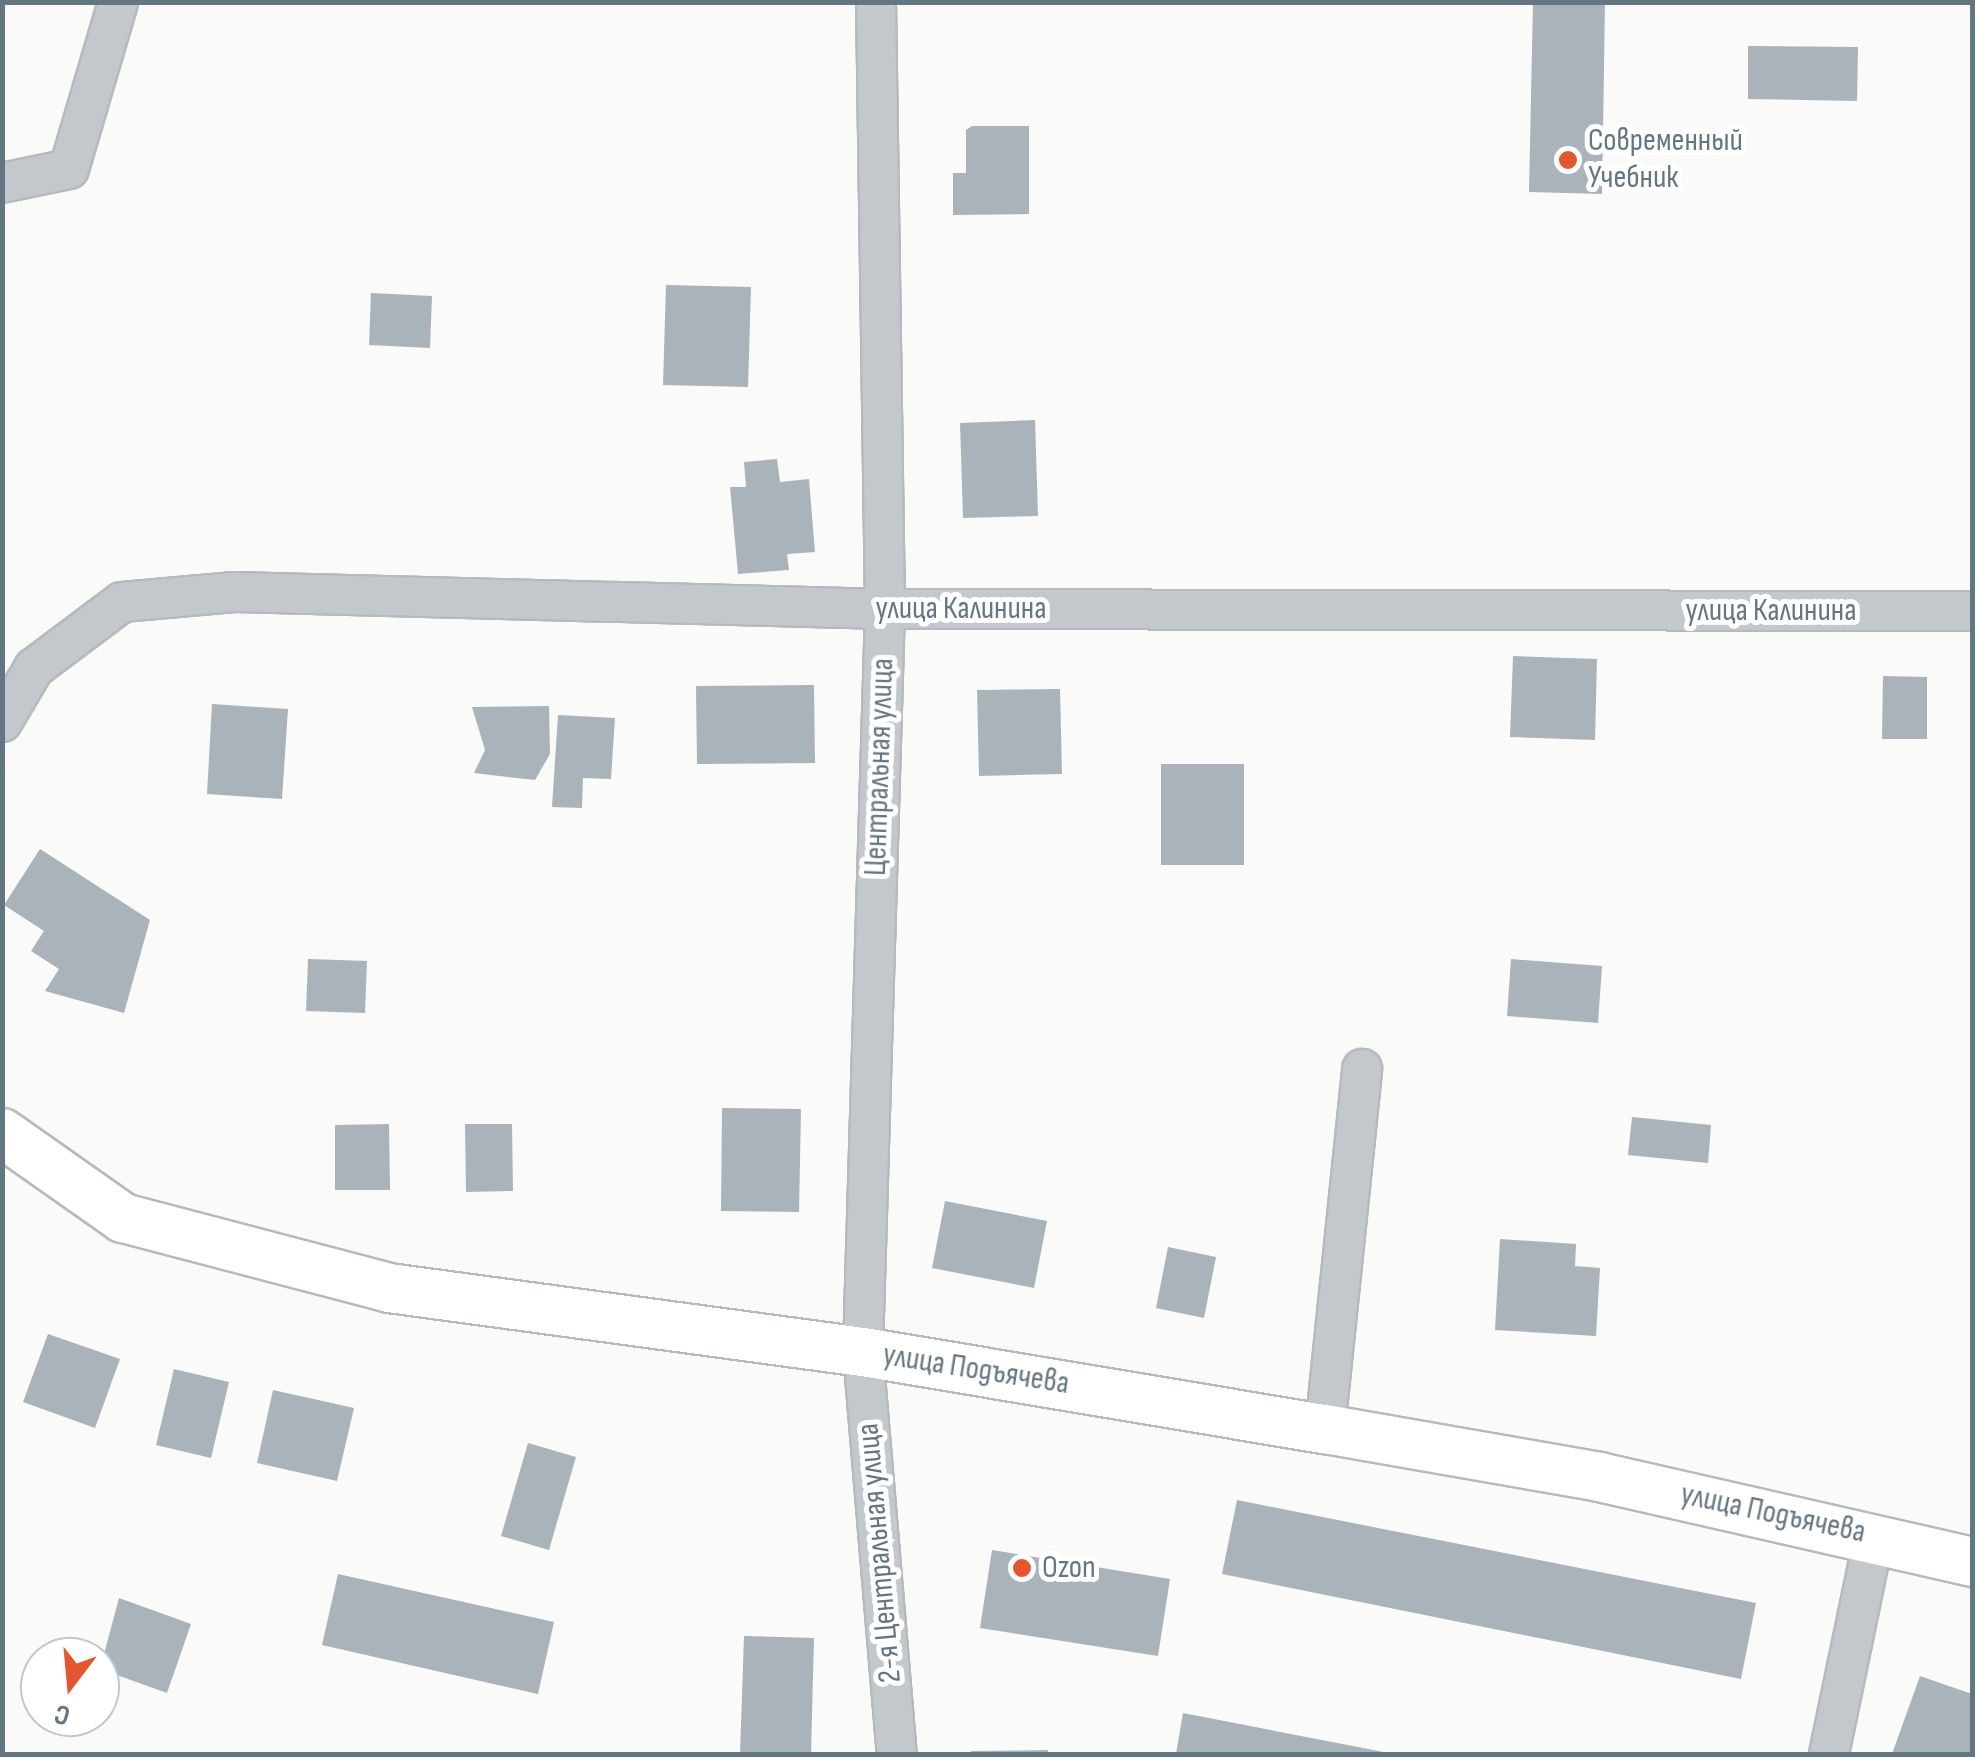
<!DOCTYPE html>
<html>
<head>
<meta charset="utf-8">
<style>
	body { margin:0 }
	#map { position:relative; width:1975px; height:1757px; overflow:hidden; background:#fafaf8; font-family:"Sofia Sans Condensed",sans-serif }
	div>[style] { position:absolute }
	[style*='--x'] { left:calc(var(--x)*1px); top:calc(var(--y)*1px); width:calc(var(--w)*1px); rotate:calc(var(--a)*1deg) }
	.building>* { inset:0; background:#aab3b9 }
	.roads { filter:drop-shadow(2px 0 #b5babe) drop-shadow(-2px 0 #b5babe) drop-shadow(0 2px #b5babe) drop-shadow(0 -2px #b5babe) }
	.minor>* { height:38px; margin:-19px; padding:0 19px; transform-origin:19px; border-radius:19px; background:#c3c8cc }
	.major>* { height:48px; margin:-24px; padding:0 24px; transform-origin:24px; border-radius:24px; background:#fff }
	.dots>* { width:28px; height:28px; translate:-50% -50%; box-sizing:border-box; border:5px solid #fff; border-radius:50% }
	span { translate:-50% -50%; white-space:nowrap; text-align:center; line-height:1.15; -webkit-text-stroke:10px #fff; paint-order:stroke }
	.poi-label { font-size:32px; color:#657683 }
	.left { translate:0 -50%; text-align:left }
	.street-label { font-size:32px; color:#657683 }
	.frame { position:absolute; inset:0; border:5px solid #657683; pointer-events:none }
	.north { position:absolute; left:20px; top:1637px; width:100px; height:100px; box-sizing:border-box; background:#fff; border:2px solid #c1c8cd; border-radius:50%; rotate:196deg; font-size:28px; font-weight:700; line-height:40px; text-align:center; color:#657683 }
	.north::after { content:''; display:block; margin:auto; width:35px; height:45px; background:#e4572e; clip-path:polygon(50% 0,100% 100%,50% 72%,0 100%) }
</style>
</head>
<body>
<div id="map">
	<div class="building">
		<i style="clip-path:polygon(1533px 2px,1605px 2px,1602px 194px,1529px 192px)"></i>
		<i style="clip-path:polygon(1748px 46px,1858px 47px,1857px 101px,1748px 99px)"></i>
		<i style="clip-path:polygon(972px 126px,1029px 126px,1029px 214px,953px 215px,953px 173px,966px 173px,966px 130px)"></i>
		<i style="clip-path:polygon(666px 285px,751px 287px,748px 387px,663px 385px)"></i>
		<i style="clip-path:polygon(371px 293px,432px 296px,430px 348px,369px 345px)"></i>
		<i style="clip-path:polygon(1035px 420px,1038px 516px,963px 518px,960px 423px)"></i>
		<i style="clip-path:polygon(777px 459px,780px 482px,809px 479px,815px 552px,787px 554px,789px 570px,738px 574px,730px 487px,746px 487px,744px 462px)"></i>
		<i style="clip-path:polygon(1513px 656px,1597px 659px,1595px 740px,1510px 737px)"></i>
		<i style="clip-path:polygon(1883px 676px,1927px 677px,1927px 739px,1882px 739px)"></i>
		<i style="clip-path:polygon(814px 685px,815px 763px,697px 764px,696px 686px)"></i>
		<i style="clip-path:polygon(1060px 689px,1062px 774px,979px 776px,977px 690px)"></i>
		<i style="clip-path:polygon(212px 704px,288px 709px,282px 799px,207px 794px)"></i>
		<i style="clip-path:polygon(549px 706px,550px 754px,535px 780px,474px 773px,485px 750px,472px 707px)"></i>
		<i style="clip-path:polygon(558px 715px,615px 718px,611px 779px,583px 778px,582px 808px,552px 807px)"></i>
		<i style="clip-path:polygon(1161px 764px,1244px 764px,1244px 865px,1161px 865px)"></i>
		<i style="clip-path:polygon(40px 849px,150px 920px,124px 1013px,45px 991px,59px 969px,31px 951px,44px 931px,4px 905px)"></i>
		<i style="clip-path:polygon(308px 959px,367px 961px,365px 1013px,306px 1011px)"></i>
		<i style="clip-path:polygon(1511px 959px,1602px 966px,1598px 1023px,1507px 1016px)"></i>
		<i style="clip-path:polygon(722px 1108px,801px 1109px,799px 1212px,721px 1211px)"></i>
		<i style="clip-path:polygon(1632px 1117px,1711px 1125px,1708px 1163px,1628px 1155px)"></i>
		<i style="clip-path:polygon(389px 1124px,390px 1190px,335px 1190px,335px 1125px)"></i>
		<i style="clip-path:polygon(465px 1124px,512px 1124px,513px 1191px,466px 1192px)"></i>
		<i style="clip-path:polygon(945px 1201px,1047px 1221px,1034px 1288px,932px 1268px)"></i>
		<i style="clip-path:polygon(1500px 1239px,1576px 1244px,1575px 1266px,1600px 1268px,1596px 1336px,1495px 1330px)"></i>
		<i style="clip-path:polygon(1168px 1247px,1216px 1257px,1204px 1318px,1156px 1308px)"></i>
		<i style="clip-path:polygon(48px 1334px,120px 1359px,95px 1428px,23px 1402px)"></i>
		<i style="clip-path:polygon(174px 1369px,229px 1382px,211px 1458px,156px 1445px)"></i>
		<i style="clip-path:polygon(273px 1390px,354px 1408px,337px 1481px,257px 1463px)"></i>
		<i style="clip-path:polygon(528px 1443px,576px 1457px,549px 1550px,501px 1536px)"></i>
		<i style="clip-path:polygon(1237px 1500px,1756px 1603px,1741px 1679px,1222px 1574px)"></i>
		<i style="clip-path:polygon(992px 1550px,1170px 1579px,1158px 1656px,980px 1628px)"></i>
		<i style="clip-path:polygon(338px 1574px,554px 1622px,538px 1694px,322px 1645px)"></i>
		<i style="clip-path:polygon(119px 1598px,191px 1624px,167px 1693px,100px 1669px)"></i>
		<i style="clip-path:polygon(744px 1636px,814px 1638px,811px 1754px,740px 1754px)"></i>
		<i style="clip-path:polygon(1920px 1676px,1972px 1694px,1972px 1754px,1892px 1754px)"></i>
		<i style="clip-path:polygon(1183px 1713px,1389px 1753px,1389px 1754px,1176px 1754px)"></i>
		<i style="clip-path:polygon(1048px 1750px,1048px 1754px,971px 1754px,971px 1751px)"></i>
	</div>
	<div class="roads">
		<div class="minor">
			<i style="--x:876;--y:2;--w:607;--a:89.15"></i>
			<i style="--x:885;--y:609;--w:743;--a:91.7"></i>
			<i style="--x:863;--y:1352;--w:403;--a:85.2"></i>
			<i style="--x:2;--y:183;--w:68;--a:-11.8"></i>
			<i style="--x:69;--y:169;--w:174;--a:-73.6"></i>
			<i style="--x:2;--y:722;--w:63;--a:-59.3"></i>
			<i style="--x:34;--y:668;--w:110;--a:-36.9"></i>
			<i style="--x:122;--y:602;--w:113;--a:-5.1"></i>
			<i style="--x:235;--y:592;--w:650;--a:1.5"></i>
			<i style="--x:885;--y:609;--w:1087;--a:0.11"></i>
			<i style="--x:1325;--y:1429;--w:362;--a:-84.1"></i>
			<i style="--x:1829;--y:1754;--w:223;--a:-78.3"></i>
		</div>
		<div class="major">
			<i style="--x:2;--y:1133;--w:148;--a:35.1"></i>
			<i style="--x:123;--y:1218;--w:275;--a:14.7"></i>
			<i style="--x:389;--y:1288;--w:478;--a:7.7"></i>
			<i style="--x:863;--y:1352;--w:468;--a:9.5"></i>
			<i style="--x:1325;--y:1429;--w:278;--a:9.9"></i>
			<i style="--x:1599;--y:1477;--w:383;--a:12.8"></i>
		</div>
	</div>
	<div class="dots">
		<i style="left:1568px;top:160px;background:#e4572e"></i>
		<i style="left:1022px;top:1568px;background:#e4572e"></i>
	</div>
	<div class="poi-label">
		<span class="left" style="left:1588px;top:160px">Современный<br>Учебник</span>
		<span class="left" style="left:1042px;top:1568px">Ozon</span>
	</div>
	<div class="street-label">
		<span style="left:961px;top:609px">улица Калинина</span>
		<span style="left:1771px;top:611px">улица Калинина</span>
		<span style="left:880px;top:767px;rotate:-88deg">Центральная улица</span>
		<span style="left:976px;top:1370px;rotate:9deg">улица Подъячева</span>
		<span style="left:1773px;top:1514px;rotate:12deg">улица Подъячева</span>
		<span style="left:880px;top:1553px;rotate:-95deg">2-я Центральная улица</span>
	</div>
	<div class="frame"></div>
	<div class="north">С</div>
</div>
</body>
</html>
